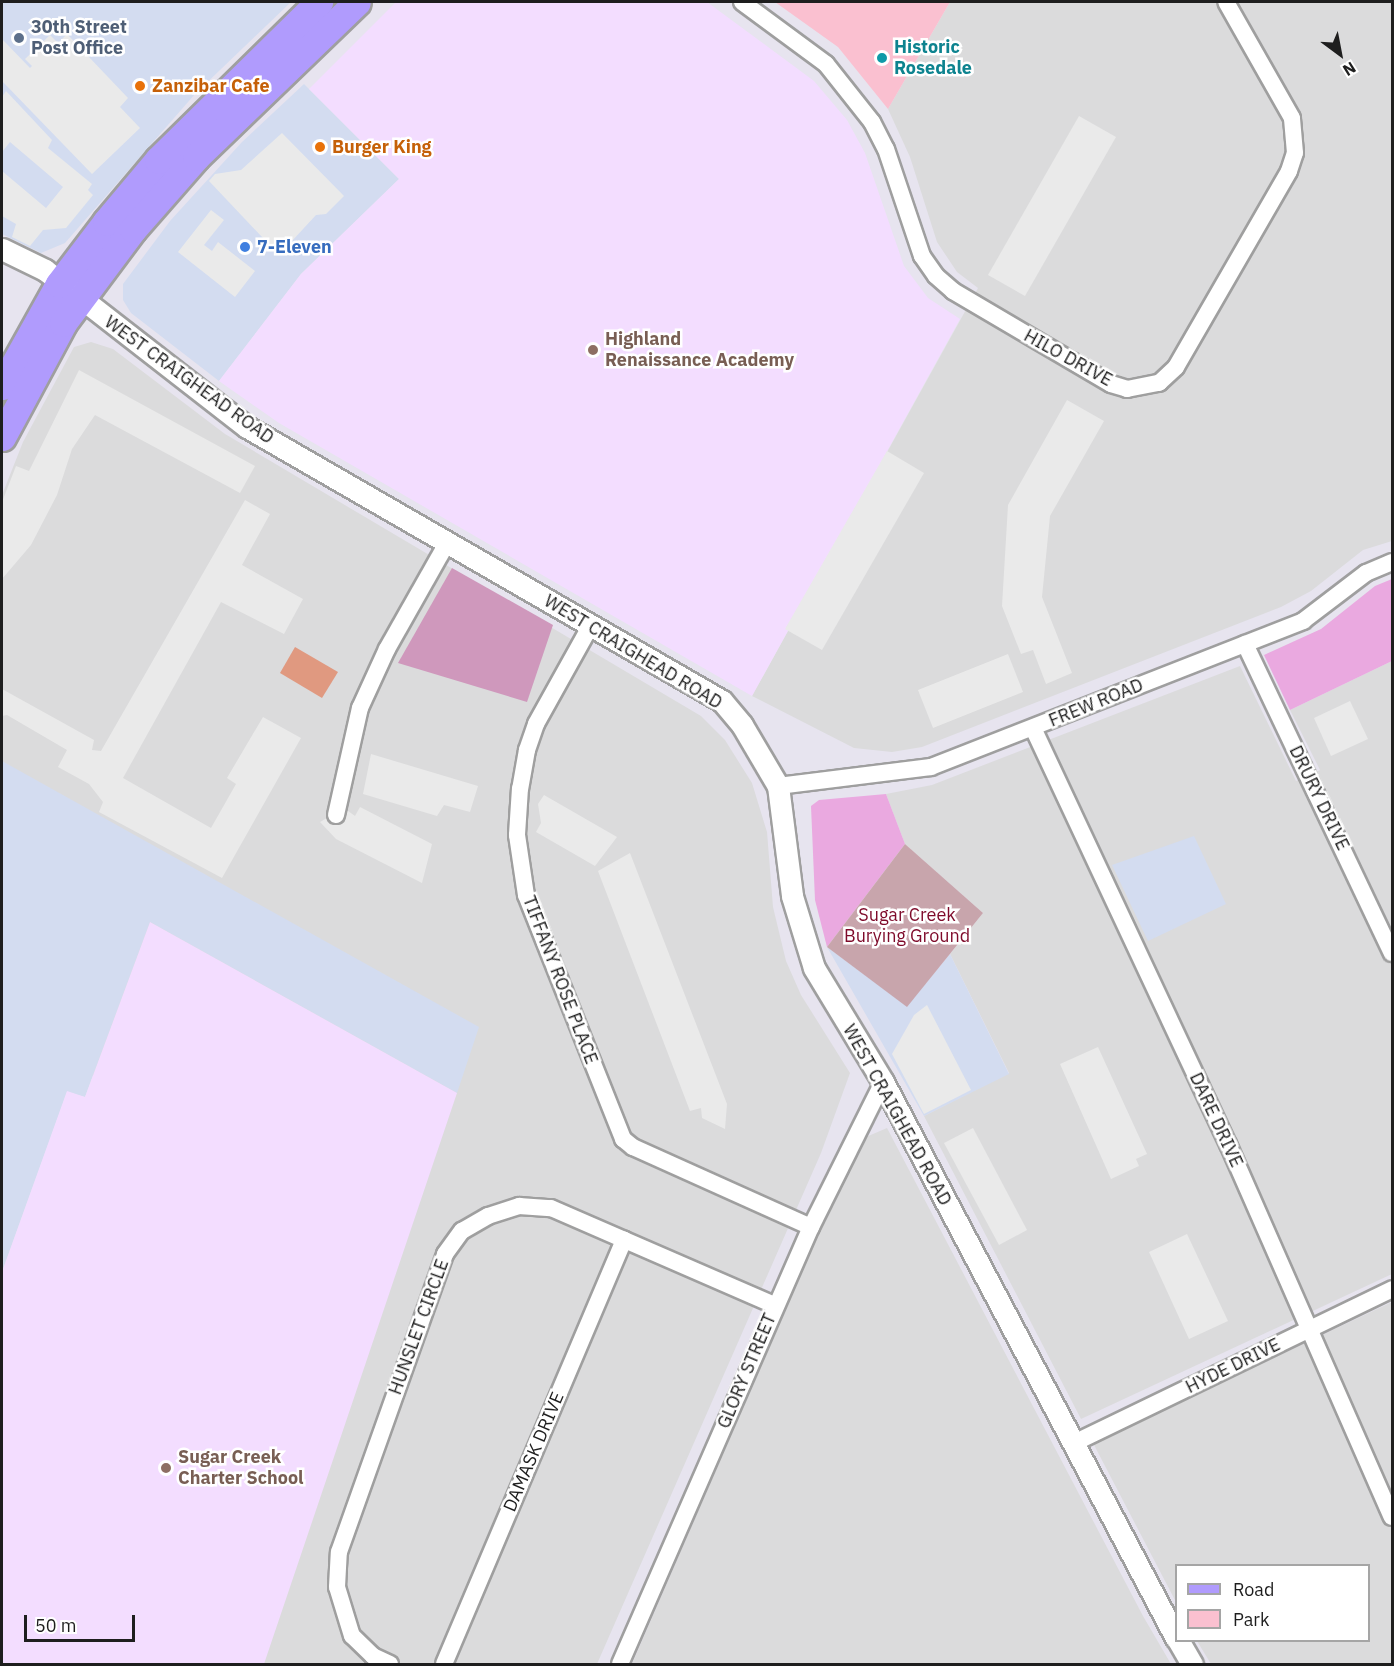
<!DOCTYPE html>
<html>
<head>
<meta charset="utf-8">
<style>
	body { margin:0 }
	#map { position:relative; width:1394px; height:1666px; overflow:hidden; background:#e7e4ef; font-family:"IBM Plex Sans",sans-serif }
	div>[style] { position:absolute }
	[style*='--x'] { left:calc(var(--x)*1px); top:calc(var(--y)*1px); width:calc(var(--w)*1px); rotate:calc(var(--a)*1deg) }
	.residential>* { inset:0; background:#dbdbdc }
	.commercial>* { inset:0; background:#d3dcf0 }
	.education>* { inset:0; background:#f3ddff }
	.grass>* { inset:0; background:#eaa9e0 }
	.forest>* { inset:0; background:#cf98bc }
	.cemetery>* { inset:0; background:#c8a5ac }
	.park>* { inset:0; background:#fac0d0 }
	.pitch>* { inset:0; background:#e09980 }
	.parking>* { inset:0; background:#eaeaea }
	.roads { filter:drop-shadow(2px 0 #9f9f9f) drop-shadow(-2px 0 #9f9f9f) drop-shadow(0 2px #9f9f9f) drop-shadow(0 -2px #9f9f9f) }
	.minor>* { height:16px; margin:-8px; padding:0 8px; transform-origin:8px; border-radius:8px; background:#fff }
	.tertiary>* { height:21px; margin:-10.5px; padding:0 10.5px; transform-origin:10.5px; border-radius:10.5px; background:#fff }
	.primary>* { height:27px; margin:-13.5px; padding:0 13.5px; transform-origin:13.5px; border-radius:13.5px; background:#b09bfd }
	.dots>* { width:16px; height:16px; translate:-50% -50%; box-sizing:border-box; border:3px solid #fff; border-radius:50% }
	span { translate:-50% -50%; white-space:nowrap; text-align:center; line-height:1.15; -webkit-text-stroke:5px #fff; paint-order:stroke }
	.service-label { font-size:18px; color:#4e5e75; font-weight:700 }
	.left { translate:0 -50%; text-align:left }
	.culture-label { font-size:18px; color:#0d838f; font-weight:700 }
	.food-label { font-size:18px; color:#c56008; font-weight:700 }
	.shop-label { font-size:18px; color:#366cbe; font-weight:700 }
	.education-label { font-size:18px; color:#785e54; font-weight:700 }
	.street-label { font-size:18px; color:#1e1e1e }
	.park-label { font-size:18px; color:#7e0a2a }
	.frame { position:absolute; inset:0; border:3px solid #1e1e1e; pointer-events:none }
	.legend { position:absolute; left:1175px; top:1564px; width:195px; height:78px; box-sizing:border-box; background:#fff; border:2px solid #a5a5a5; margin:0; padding:8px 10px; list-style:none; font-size:18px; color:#1e1e1e }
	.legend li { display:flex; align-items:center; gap:12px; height:30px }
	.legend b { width:30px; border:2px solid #a5a5a5 }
	.north { position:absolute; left:1310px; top:24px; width:60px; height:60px; -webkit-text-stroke:4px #fff; paint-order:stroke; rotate:148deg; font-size:16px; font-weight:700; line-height:24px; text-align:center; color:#1e1e1e }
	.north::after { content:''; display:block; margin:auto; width:21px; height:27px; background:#1e1e1e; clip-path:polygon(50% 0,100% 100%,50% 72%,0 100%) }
	.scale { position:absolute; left:24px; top:1615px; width:111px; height:27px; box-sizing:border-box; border:3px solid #1e1e1e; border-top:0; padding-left:8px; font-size:18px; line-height:21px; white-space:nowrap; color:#1e1e1e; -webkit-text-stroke:4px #fff; paint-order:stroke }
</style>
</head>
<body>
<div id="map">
	<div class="residential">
		<i style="clip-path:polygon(950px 2px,1392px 2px,1392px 541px,1363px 550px,1311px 591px,1281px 607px,922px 747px,892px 752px,854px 748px,752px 696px,978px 288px,957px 272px,937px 242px,910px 157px,888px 109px)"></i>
		<i style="clip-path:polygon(91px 342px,113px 349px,225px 434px,701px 716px,725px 740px,752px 783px,767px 832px,773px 907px,786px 961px,801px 995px,850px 1073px,821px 1153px,597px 1664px,264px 1664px,2px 761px,2px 495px,23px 442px,74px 347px)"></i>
		<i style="clip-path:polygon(1392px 661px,1392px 1274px,1081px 1419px,924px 1116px,1009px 1073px,950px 954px,983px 913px,905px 844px,886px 794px,932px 785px,1240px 666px,1296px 781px,1320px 770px,1290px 710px)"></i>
		<i style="clip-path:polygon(887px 1128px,1143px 1616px,1171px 1664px,632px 1664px,859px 1140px)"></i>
		<i style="clip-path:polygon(1392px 1302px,1392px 1664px,1211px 1664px,1197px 1641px,1368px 1640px,1368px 1566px,1176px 1566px,1176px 1602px,1093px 1443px)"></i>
	</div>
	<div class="commercial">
		<i style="clip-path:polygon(2px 2px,291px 2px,195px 94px,65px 243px,41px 253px,2px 234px)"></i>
		<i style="clip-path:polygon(304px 84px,399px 179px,301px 274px,219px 381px,131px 313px,123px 300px,123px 284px,170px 221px,242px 142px)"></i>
		<i style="clip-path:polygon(2px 761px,479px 1027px,457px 1093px,150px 922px,85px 1097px,67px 1092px,2px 1272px)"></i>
		<i style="clip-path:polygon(1194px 836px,1226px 904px,1148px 941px,1112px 865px)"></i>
		<i style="clip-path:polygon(827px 947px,907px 1006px,950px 954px,1009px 1074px,924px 1116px)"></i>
	</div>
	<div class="education">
		<i style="clip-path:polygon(396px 2px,707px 2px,814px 81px,847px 120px,865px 153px,904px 266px,928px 298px,960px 319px,752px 696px,279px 423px,219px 381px,301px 274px,399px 179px,309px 89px)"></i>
		<i style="clip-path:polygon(150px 922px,457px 1093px,264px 1664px,2px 1664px,2px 1272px,67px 1091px,85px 1097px)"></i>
	</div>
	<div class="grass">
		<i style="clip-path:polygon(1392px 579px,1392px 661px,1290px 710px,1264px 655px,1321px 629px,1375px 586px)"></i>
		<i style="clip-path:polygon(886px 794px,905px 844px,827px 947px,815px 900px,811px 806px,819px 800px)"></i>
	</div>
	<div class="forest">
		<i style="clip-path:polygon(452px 568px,553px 625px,527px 702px,398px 663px)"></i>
	</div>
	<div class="cemetery">
		<i style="clip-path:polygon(905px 844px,983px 913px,907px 1007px,827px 947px)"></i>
	</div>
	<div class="park">
		<i style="clip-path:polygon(775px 2px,950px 2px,888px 109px,838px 47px)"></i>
	</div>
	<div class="pitch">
		<i style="clip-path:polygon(295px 647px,338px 672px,322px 698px,280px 673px)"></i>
	</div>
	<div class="parking">
		<i style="clip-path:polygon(67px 34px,128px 98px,120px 107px,140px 128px,92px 174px,2px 81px,2px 39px,30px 68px,32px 66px,25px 59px,50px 35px,58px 43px)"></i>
		<i style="clip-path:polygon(6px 91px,52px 140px,48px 148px,92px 184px,88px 190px,93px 195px,66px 228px,43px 230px,30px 246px,12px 237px,16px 224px,2px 216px,2px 171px,46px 208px,63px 187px,10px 142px,2px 152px,2px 97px)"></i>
		<i style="clip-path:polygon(1079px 116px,1116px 137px,1025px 296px,988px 275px)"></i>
		<i style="clip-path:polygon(282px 133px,344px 196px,326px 214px,316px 215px,279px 255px,209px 181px,215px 174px,241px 170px)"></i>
		<i style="clip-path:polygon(211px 210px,224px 220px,204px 245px,212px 251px,218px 242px,255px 271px,235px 297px,178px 252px)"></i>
		<i style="clip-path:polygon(79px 370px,255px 466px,240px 493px,95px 415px,72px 449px,57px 495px,31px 545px,2px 579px,2px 502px,16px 466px,29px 471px)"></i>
		<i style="clip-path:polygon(1067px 400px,1104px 421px,1050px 516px,1042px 597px,1072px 673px,1046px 684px,1033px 650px,1021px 654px,1002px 606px,1008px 505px)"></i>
		<i style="clip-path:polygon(887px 451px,924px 473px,822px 650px,785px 629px)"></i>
		<i style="clip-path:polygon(245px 500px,270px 514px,242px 565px,303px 599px,284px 634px,221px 602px,123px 778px,211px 828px,236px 784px,227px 778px,263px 717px,301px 738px,222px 878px,99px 812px,103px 802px,89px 784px,58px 767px,67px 750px,7px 715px,2px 716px,2px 689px,94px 740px,92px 750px,101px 751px)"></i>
		<i style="clip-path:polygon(1008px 654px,1023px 692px,933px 728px,918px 690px)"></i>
		<i style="clip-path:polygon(1350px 701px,1368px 739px,1331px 756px,1314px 718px)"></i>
		<i style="clip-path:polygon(371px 754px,478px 786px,470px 812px,444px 805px,437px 816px,363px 794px)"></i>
		<i style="clip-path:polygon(544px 795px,617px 837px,595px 866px,536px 832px,541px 823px,538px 804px)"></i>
		<i style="clip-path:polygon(360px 807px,432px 844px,422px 883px,336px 839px,320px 822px,344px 808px,355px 816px)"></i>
		<i style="clip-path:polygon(630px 853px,727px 1104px,725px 1129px,702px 1118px,701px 1108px,690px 1111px,598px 871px)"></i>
		<i style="clip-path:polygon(927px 1005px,971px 1090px,924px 1114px,892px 1054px,914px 1015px)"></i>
		<i style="clip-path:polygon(1098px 1047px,1147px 1154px,1136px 1159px,1139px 1166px,1111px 1179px,1060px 1064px)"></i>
		<i style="clip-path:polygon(973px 1128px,1027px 1230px,999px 1245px,944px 1143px)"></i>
		<i style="clip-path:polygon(1187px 1234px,1228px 1321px,1189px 1339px,1149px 1252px)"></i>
	</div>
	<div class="roads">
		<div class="minor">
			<i style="--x:742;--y:2;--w:104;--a:36.4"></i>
			<i style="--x:826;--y:64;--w:74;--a:51.6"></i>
			<i style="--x:872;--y:122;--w:30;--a:63"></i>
			<i style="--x:886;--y:149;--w:113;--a:71.4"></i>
			<i style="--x:922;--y:256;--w:24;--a:55"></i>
			<i style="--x:936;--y:276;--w:23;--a:41"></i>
			<i style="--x:953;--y:291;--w:183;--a:30.5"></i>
			<i style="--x:1111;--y:384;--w:17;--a:17"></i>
			<i style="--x:1127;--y:389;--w:33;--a:-11"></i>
			<i style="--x:1159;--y:383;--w:23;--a:-43"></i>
			<i style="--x:1176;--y:367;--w:226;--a:-60"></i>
			<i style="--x:1289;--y:171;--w:19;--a:-72"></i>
			<i style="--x:1295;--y:153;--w:35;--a:-95"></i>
			<i style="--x:1292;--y:118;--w:133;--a:-119.6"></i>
			<i style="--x:591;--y:625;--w:113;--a:119.1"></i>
			<i style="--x:536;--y:724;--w:28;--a:109"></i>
			<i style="--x:527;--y:750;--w:39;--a:100"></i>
			<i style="--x:520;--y:788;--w:47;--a:93.7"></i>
			<i style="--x:517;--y:835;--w:61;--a:81.5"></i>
			<i style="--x:526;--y:895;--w:263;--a:68.3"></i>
			<i style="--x:623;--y:1139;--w:13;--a:39"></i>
			<i style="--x:633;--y:1147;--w:195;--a:24.2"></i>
			<i style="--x:1245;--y:644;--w:342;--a:64.6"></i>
			<i style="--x:1033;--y:728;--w:459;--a:64.9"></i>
			<i style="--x:1228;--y:1144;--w:407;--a:66.3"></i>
			<i style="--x:778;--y:786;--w:154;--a:-7.1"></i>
			<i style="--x:931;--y:767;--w:400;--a:-21.4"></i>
			<i style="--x:1303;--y:621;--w:79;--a:-37.3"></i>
			<i style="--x:1366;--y:573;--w:28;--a:-23"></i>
			<i style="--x:336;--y:815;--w:110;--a:-77.4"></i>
			<i style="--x:360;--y:708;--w:65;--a:-65.4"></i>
			<i style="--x:387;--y:649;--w:122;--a:-60.5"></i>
			<i style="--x:1074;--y:1443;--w:353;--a:-25.8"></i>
			<i style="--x:390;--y:1664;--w:19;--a:-155"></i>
			<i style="--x:373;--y:1656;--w:29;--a:-136"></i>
			<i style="--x:352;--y:1636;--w:51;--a:-107"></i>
			<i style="--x:337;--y:1587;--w:35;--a:-87"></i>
			<i style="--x:339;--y:1552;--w:316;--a:-70.4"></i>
			<i style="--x:445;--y:1254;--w:29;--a:-54"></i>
			<i style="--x:462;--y:1231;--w:30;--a:-30"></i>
			<i style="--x:488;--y:1216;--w:33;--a:-18"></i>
			<i style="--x:519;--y:1206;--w:32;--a:4"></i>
			<i style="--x:551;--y:1208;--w:245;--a:23.5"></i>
			<i style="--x:444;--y:1664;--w:461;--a:-67"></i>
			<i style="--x:620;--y:1664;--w:477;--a:-66.4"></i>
			<i style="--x:811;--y:1227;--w:162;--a:-63.6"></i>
		</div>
		<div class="tertiary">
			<i style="--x:2;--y:249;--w:48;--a:26"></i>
			<i style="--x:45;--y:270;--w:256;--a:37.9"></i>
			<i style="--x:247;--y:427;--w:548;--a:29.98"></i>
			<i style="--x:722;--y:701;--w:31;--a:50"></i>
			<i style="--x:742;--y:725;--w:71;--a:59.5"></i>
			<i style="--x:778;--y:786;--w:111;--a:82.7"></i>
			<i style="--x:792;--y:896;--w:75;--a:73"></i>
			<i style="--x:814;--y:968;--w:133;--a:58.8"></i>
			<i style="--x:883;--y:1082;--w:628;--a:62.21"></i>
			<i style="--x:1178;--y:1640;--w:28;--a:60"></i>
		</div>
		<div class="primary">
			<i style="--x:2;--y:386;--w:117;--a:-60.8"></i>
			<i style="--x:59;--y:284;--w:78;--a:-52.8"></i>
			<i style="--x:106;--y:222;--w:81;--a:-50"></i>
			<i style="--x:158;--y:160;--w:226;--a:-44.5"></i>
			<i style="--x:2;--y:437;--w:129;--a:-61.8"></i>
			<i style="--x:63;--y:323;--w:117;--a:-53.3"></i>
			<i style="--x:133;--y:229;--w:96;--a:-48.8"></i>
			<i style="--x:196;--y:157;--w:223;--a:-43.9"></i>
		</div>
	</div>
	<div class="dots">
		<i style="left:19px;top:38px;background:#5c6f8a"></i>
		<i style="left:882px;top:58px;background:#0f9aa8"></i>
		<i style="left:140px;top:86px;background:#e8710a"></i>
		<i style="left:320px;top:147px;background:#e8710a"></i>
		<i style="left:245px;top:247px;background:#3f7fe0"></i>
		<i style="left:593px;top:350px;background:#8d6e63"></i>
		<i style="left:166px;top:1468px;background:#8d6e63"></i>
	</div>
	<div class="service-label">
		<span class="left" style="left:31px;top:38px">30th Street<br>Post Office</span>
	</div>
	<div class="culture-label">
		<span class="left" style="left:894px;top:58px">Historic<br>Rosedale</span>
	</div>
	<div class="food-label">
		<span class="left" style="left:152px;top:86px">Zanzibar Cafe</span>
		<span class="left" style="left:332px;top:147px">Burger King</span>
	</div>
	<div class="shop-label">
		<span class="left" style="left:257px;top:247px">7-Eleven</span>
	</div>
	<div class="education-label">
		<span class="left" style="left:605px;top:350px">Highland<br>Renaissance Academy</span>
		<span class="left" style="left:178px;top:1468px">Sugar Creek<br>Charter School</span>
	</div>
	<div class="street-label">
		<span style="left:1068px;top:358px;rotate:29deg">HILO DRIVE</span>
		<span style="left:189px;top:380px;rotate:36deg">WEST CRAIGHEAD ROAD</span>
		<span style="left:633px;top:652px;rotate:31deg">WEST CRAIGHEAD ROAD</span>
		<span style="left:1096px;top:703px;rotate:-22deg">FREW ROAD</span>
		<span style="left:1319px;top:798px;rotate:64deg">DRURY DRIVE</span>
		<span style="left:560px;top:980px;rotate:69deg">TIFFANY ROSE PLACE</span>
		<span style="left:897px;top:1115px;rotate:61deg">WEST CRAIGHEAD ROAD</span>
		<span style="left:1216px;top:1120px;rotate:65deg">DARE DRIVE</span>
		<span style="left:419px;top:1327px;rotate:-70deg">HUNSLET CIRCLE</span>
		<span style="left:1233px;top:1366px;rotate:-26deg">HYDE DRIVE</span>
		<span style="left:747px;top:1371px;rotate:-67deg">GLORY STREET</span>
		<span style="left:534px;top:1452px;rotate:-67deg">DAMASK DRIVE</span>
	</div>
	<div class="park-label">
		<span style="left:907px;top:926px">Sugar Creek<br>Burying Ground</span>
	</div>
	<div class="frame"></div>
	<ul class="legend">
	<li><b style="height:8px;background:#b09bfd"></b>Road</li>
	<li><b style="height:16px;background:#fac0d0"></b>Park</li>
	</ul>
	<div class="north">N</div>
	<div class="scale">50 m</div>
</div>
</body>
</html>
